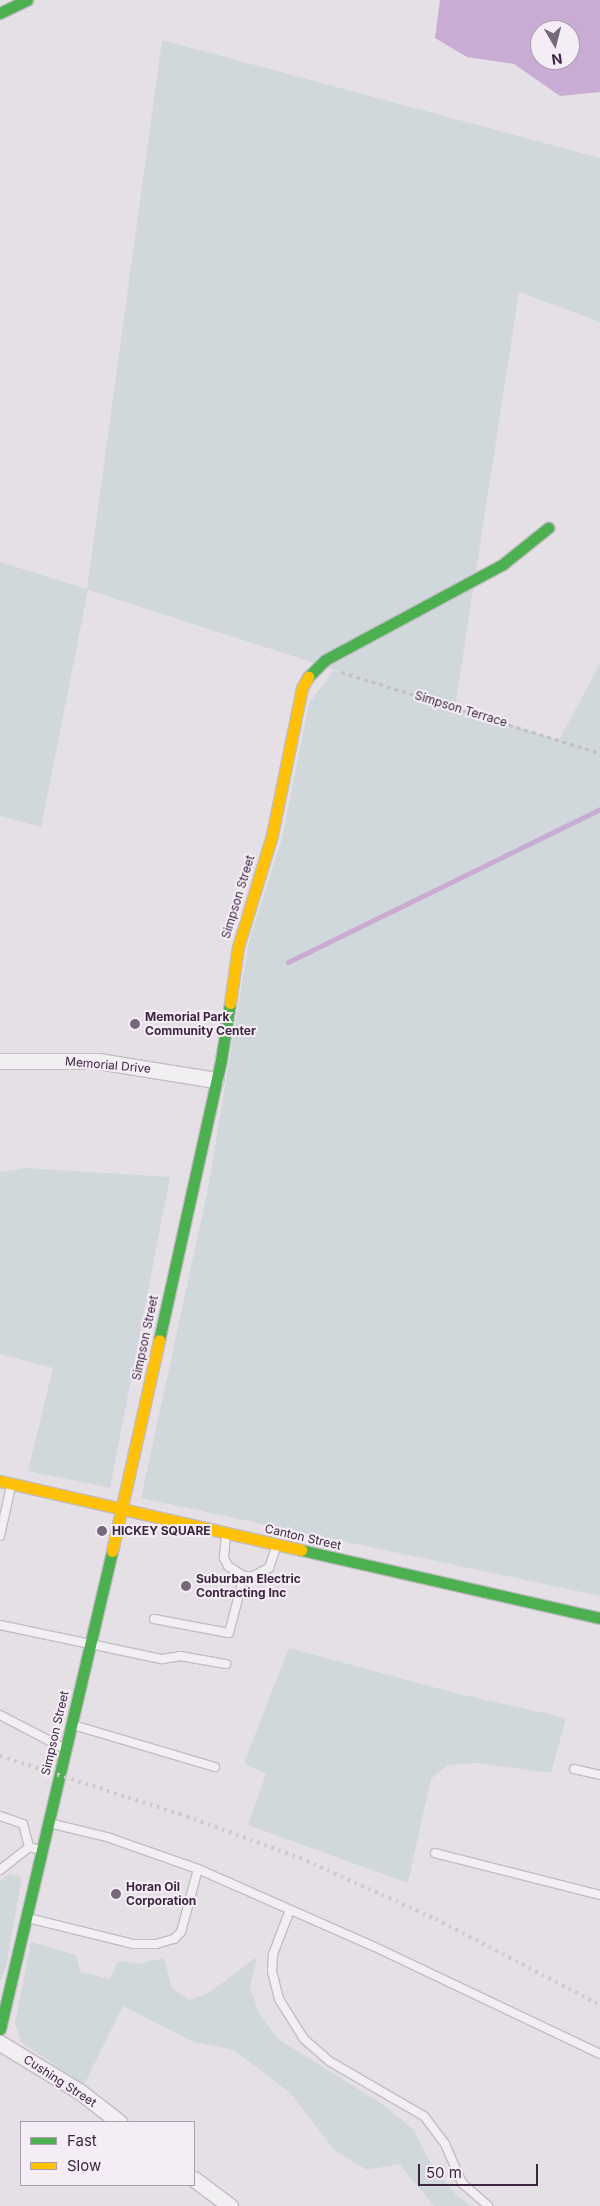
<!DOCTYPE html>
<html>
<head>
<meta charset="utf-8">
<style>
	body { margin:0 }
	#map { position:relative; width:600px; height:2206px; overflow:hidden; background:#e5e0e5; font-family:Inter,sans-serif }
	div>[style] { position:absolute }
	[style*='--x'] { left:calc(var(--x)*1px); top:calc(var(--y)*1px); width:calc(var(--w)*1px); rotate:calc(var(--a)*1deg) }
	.green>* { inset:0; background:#d0d8db }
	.water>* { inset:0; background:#c8acd3 }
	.stream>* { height:5px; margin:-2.5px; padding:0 2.5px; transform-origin:2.5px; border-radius:2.5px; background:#c8acd3 }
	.path>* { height:3px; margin-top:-1.5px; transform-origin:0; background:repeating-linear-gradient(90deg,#c4bfc5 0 4px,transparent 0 8px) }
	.roads { filter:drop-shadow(1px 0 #c2bdc3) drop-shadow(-1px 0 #c2bdc3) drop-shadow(0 1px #c2bdc3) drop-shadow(0 -1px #c2bdc3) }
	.lane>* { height:8px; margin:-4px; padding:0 4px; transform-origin:4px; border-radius:4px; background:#f2eff2 }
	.street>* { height:15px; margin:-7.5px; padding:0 7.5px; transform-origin:7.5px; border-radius:7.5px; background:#f2eff2 }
	.fast>* { height:11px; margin:-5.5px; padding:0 5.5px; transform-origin:5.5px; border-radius:5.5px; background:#4caf50 }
	.slow>* { height:11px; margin:-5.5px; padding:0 5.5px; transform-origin:5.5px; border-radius:5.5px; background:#ffc107 }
	.rail>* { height:4px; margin-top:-2px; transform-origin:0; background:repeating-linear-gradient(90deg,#ccc8cd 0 2.5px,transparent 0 7.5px) }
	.dots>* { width:14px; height:14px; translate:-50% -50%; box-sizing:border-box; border:2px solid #f4edf6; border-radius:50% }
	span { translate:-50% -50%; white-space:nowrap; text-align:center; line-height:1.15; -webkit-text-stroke:4px #f4edf6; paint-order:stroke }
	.street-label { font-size:12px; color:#3c2640 }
	.poi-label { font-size:12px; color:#3c2640; font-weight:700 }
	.left { translate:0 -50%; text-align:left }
	.legend { position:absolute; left:20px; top:2121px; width:175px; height:65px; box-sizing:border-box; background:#f4edf6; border:1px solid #aa9dad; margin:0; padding:6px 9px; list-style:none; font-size:15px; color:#3c2640 }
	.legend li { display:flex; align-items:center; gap:10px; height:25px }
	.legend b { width:25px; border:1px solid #aa9dad }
	.north { position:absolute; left:530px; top:20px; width:50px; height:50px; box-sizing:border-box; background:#f4edf6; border:1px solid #aa9dad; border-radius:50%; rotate:172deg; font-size:14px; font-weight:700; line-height:20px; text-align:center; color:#3c2640 }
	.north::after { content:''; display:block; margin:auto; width:18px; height:22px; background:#77677a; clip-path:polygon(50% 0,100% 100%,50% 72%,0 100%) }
	.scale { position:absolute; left:418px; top:2164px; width:120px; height:22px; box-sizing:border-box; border:2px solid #3c2640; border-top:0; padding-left:6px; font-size:15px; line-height:18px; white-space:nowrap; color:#3c2640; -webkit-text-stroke:4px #f4edf6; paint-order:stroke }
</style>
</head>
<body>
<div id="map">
	<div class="green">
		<i style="clip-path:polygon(162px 40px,600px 158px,600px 322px,519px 292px,455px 707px,559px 740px,600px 664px,600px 1596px,141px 1498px,209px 1184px,249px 941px,282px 838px,309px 703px,334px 670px,376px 683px,88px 590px,41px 827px,0 816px,0 562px,87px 589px)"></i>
		<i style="clip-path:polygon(24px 1168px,170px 1177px,110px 1488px,28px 1471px,53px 1368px,0 1354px,0 1172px)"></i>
		<i style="clip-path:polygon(289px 1648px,455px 1693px,566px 1718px,551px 1773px,477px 1763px,448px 1765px,431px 1779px,408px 1883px,248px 1825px,266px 1774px,244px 1763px)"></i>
		<i style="clip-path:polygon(10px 1873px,22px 1878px,6px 1966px,0 1982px,0 1881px)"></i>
		<i style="clip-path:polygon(31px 1942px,76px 1955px,80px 1972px,110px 1979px,118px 1961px,139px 1964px,164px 1958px,172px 1988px,189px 2000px,209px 1993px,257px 1957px,250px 1987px,259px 2013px,278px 2039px,382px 2104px,414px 2130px,431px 2164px,457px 2196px,472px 2206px,434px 2206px,399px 2164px,367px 2170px,335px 2151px,290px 2093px,234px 2050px,194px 2042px,123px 2006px,84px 2085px,21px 2042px,15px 2023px)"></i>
	</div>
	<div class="water">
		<i style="clip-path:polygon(evenodd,440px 0,600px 0,600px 92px,560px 96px,514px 64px,467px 57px,435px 38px,440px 0,540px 30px,570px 30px,570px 60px,540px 60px,540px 30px)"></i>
	</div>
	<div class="stream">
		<i style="--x:288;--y:962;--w:347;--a:-26.1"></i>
	</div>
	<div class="path">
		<i style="--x:341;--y:672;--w:271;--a:17.4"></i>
	</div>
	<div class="roads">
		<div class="lane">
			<i style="--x:226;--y:1534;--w:24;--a:95"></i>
			<i style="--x:224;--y:1558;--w:9;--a:63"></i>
			<i style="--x:228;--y:1566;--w:19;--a:32"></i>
			<i style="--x:244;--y:1576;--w:9;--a:0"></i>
			<i style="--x:253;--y:1576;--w:18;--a:-27"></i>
			<i style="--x:269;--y:1568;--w:24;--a:-71"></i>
			<i style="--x:0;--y:1536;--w:51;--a:-77.6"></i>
			<i style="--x:154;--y:1619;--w:76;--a:10.6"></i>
			<i style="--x:229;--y:1633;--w:59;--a:-75.3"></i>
			<i style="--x:0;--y:1625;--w:166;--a:11.9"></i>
			<i style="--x:162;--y:1659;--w:18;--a:-9"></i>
			<i style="--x:180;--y:1656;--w:47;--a:9.9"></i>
			<i style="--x:0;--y:1715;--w:71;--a:27.6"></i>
			<i style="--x:73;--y:1725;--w:148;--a:16.5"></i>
			<i style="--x:574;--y:1769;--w:27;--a:13"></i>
			<i style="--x:0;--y:1816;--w:24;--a:19"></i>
			<i style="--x:23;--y:1824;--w:24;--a:75"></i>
			<i style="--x:29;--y:1847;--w:11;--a:15"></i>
			<i style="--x:49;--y:1823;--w:60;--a:13.6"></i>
			<i style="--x:107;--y:1837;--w:96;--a:19.4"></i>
			<i style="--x:198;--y:1869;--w:193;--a:23.8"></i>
			<i style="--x:375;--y:1947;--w:249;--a:25.4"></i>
			<i style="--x:435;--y:1853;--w:170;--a:14.3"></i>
			<i style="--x:0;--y:1870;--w:37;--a:-38"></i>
			<i style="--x:290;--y:1910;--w:47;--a:111.1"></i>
			<i style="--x:273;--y:1954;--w:17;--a:93"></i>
			<i style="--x:272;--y:1971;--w:29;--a:76"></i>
			<i style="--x:279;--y:1999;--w:47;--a:58"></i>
			<i style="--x:304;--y:2039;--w:33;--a:41"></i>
			<i style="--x:329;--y:2061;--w:110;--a:30.1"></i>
			<i style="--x:424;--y:2116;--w:35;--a:53"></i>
			<i style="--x:445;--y:2144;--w:43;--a:66.4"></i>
			<i style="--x:462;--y:2183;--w:35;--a:41"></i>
			<i style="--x:28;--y:1918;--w:108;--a:13.9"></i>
			<i style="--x:133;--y:1944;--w:23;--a:0"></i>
			<i style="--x:156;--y:1944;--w:19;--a:-16"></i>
			<i style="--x:174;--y:1939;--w:10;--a:-45"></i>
			<i style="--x:181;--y:1932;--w:65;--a:-74.9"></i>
		</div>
		<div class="street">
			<i style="--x:0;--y:1061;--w:98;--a:0"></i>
			<i style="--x:98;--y:1061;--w:119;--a:9.2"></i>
			<i style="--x:0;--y:2043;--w:92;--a:31.3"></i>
			<i style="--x:79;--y:2091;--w:51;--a:37.8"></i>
			<i style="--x:194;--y:2179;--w:45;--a:36.9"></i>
		</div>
		<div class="fast">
			<i style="--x:0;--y:13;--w:30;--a:-26"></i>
			<i style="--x:308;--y:677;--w:24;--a:-45"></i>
			<i style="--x:325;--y:660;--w:202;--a:-28.3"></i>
			<i style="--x:503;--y:564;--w:58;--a:-38.7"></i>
			<i style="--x:159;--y:1340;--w:287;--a:-77.5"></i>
			<i style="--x:221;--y:1060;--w:58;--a:-81"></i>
			<i style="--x:301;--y:1550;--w:307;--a:12.8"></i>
			<i style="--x:0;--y:2029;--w:491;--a:-76.8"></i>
		</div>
		<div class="slow">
			<i style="--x:230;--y:1003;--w:57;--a:-81.9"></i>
			<i style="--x:238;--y:947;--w:117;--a:-73.1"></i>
			<i style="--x:272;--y:835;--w:150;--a:-78.5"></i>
			<i style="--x:302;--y:688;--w:13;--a:-61"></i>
			<i style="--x:0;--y:1481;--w:309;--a:12.9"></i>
			<i style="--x:112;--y:1551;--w:216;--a:-77.4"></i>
		</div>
	</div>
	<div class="rail">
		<i style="--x:0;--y:1756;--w:189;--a:17.9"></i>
		<i style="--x:180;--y:1814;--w:128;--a:20.1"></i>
		<i style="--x:300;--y:1858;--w:149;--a:24.2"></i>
		<i style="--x:436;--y:1919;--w:185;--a:27.7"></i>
	</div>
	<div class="dots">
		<i style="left:135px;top:1024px;background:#77677a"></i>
		<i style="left:102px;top:1531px;background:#77677a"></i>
		<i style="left:186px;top:1586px;background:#77677a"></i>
		<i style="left:116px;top:1894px;background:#77677a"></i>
	</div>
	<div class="street-label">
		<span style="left:461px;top:709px;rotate:17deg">Simpson Terrace</span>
		<span style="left:238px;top:897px;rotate:-73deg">Simpson Street</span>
		<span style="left:108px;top:1065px;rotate:5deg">Memorial Drive</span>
		<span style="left:145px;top:1338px;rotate:-78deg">Simpson Street</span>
		<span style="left:303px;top:1537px;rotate:13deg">Canton Street</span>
		<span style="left:55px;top:1733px;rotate:-77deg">Simpson Street</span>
		<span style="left:60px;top:2081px;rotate:33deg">Cushing Street</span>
	</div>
	<div class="poi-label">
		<span class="left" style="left:145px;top:1024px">Memorial Park<br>Community Center</span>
		<span class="left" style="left:112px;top:1531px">HICKEY SQUARE</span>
		<span class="left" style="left:196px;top:1586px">Suburban Electric<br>Contracting Inc</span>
		<span class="left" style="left:126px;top:1894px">Horan Oil<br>Corporation</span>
	</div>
	<ul class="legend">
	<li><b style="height:6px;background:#4caf50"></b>Fast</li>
	<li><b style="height:6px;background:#ffc107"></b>Slow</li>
	</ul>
	<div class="north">N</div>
	<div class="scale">50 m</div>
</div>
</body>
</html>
